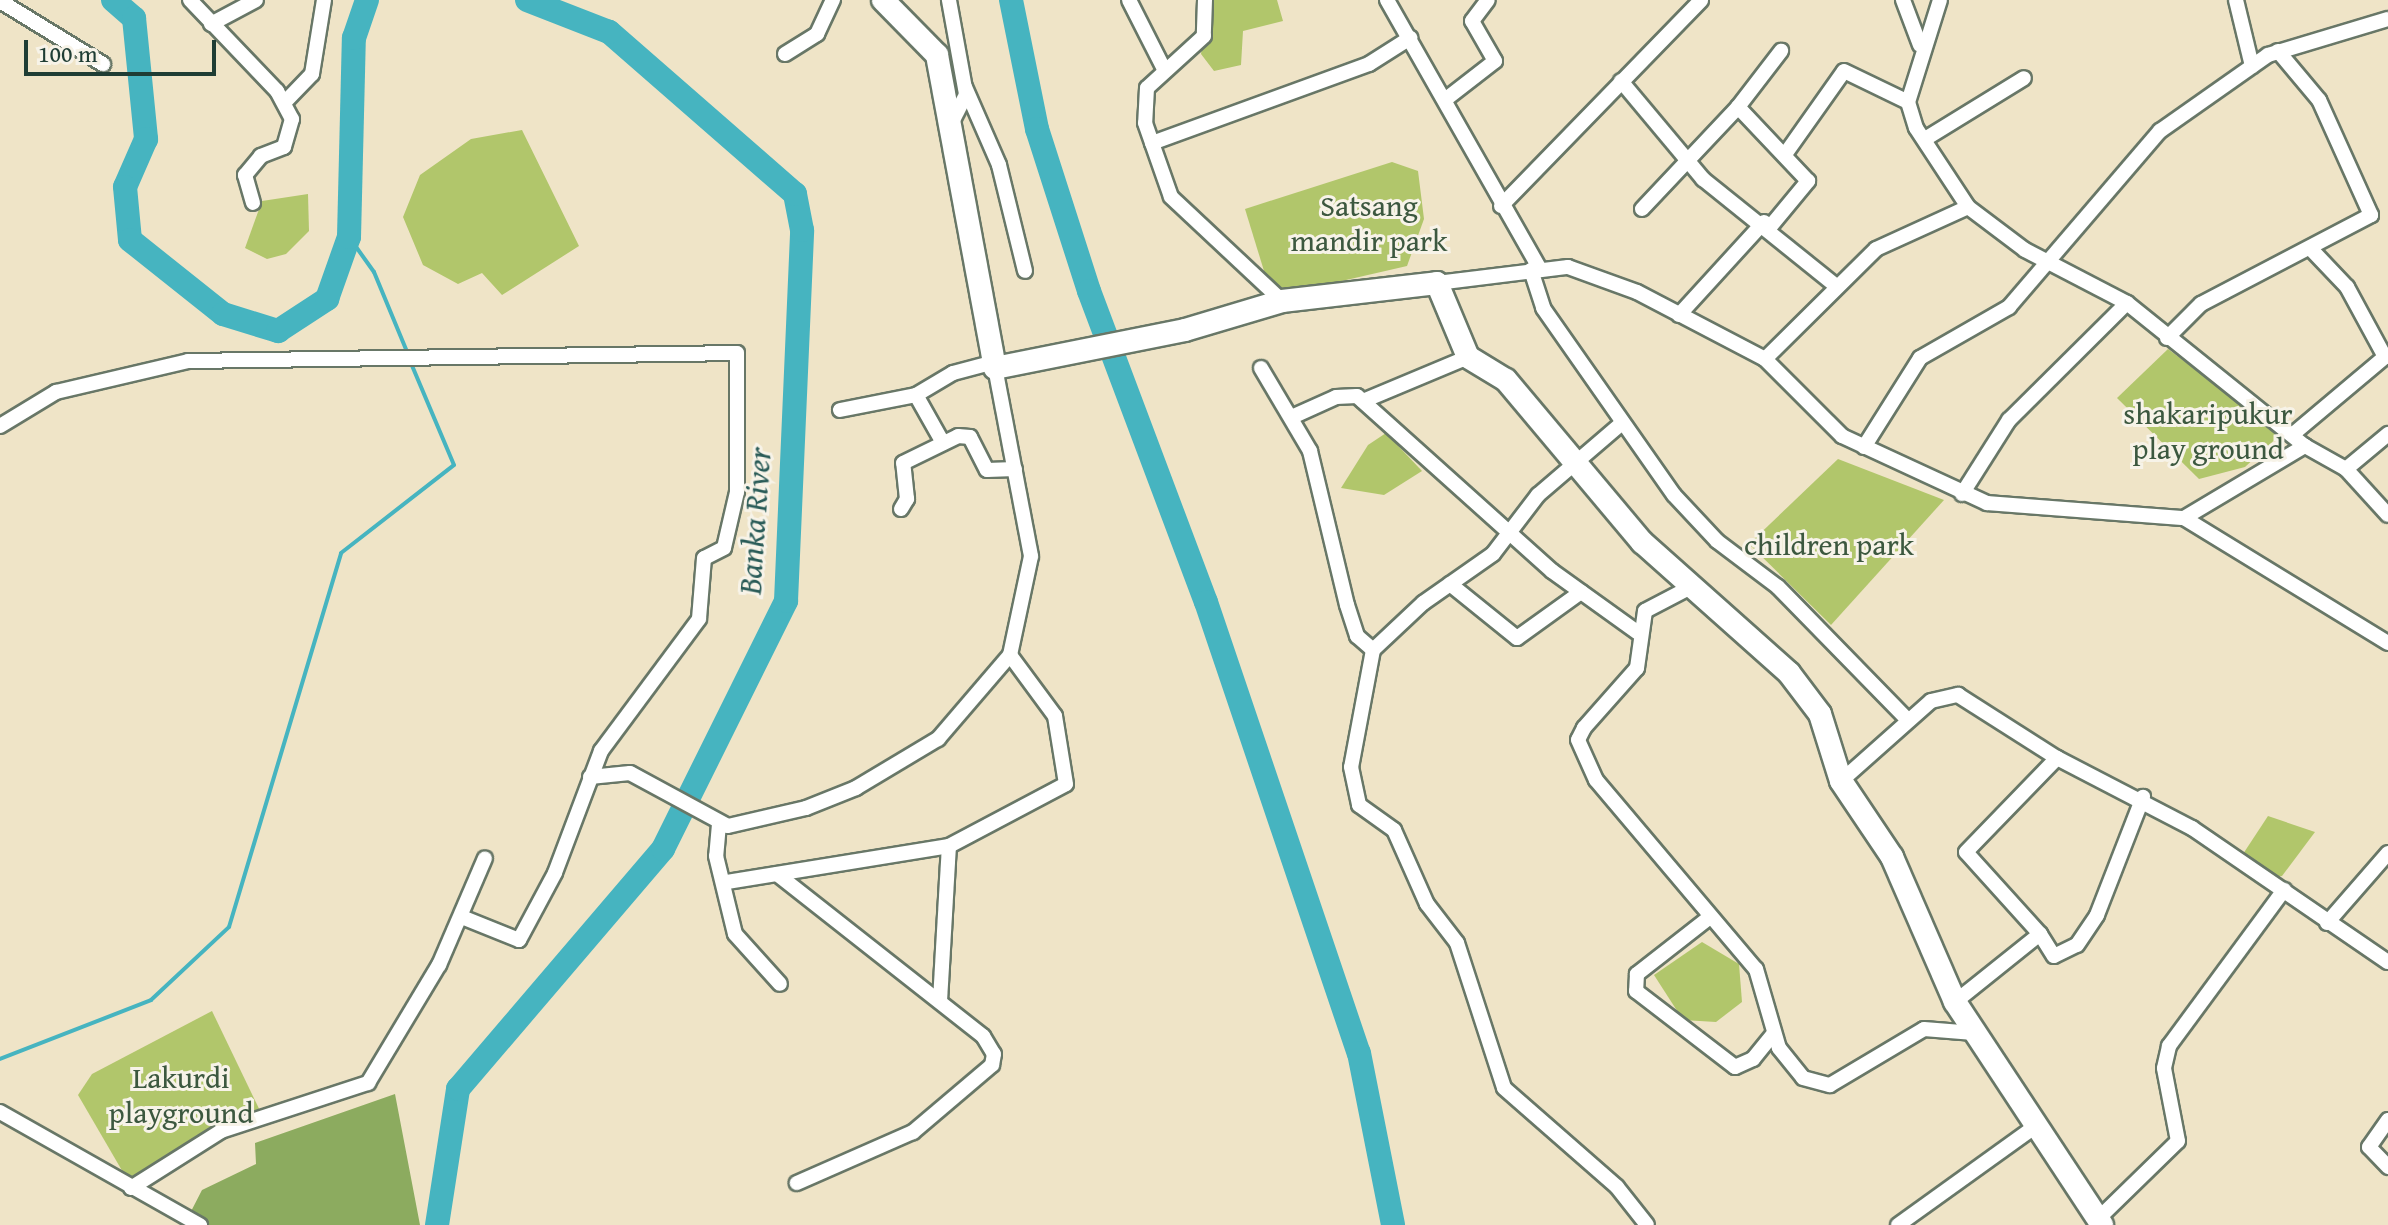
<!DOCTYPE html>
<html>
<head>
<meta charset="utf-8">
<style>
	body { margin:0 }
	#map { position:relative; width:2388px; height:1225px; overflow:hidden; background:#efe4c7; font-family:"Gentium Book Plus",serif }
	div>[style] { position:absolute }
	[style*='--x'] { left:calc(var(--x)*1px); top:calc(var(--y)*1px); width:calc(var(--w)*1px); rotate:calc(var(--a)*1deg) }
	.green>* { inset:0; background:#b1c66b }
	.forest>* { inset:0; background:#8cab5f }
	.stream>* { height:4px; margin:-2px; padding:0 2px; transform-origin:2px; border-radius:2px; background:#46b4c0 }
	.river>* { height:24px; margin:-12px; padding:0 12px; transform-origin:12px; border-radius:12px; background:#46b4c0 }
	.roads { filter:drop-shadow(2px 0 #687767) drop-shadow(-2px 0 #687767) drop-shadow(0 2px #687767) drop-shadow(0 -2px #687767) }
	.street>* { height:14px; margin:-7px; padding:0 7px; transform-origin:7px; border-radius:7px; background:#fff }
	.secondary>* { height:22px; margin:-11px; padding:0 11px; transform-origin:11px; border-radius:11px; background:#fff }
	span { translate:-50% -50%; white-space:nowrap; text-align:center; line-height:1.15; -webkit-text-stroke:6px #f7f3e8; paint-order:stroke }
	.park-label { font-size:30px; color:#3c583f }
	.water-label { font-size:32px; color:#295b57; font-style:italic }
	.scale { position:absolute; left:24px; top:40px; width:192px; height:36px; box-sizing:border-box; border:4px solid #1f3d34; border-top:0; padding-left:10px; font-size:24px; line-height:28px; white-space:nowrap; color:#1f3d34; -webkit-text-stroke:6px #f7f3e8; paint-order:stroke }
</style>
</head>
<body>
<div id="map">
	<div class="green">
		<i style="clip-path:polygon(1208px 0,1277px 0,1283px 21px,1243px 31px,1241px 65px,1214px 71px,1201px 54px)"></i>
		<i style="clip-path:polygon(522px 130px,579px 246px,502px 295px,482px 273px,458px 284px,423px 265px,403px 217px,420px 175px,471px 139px)"></i>
		<i style="clip-path:polygon(1392px 162px,1418px 171px,1424px 219px,1407px 266px,1272px 297px,1245px 209px)"></i>
		<i style="clip-path:polygon(308px 194px,309px 231px,286px 254px,267px 259px,245px 248px,262px 201px)"></i>
		<i style="clip-path:polygon(2168px 349px,2281px 434px,2245px 467px,2199px 479px,2117px 398px)"></i>
		<i style="clip-path:polygon(1386px 433px,1422px 471px,1384px 495px,1341px 488px,1368px 445px)"></i>
		<i style="clip-path:polygon(1838px 459px,1944px 500px,1831px 625px,1749px 544px)"></i>
		<i style="clip-path:polygon(2268px 816px,2315px 832px,2282px 876px,2268px 878px,2241px 857px)"></i>
		<i style="clip-path:polygon(1702px 942px,1739px 964px,1742px 1002px,1716px 1022px,1683px 1020px,1654px 975px)"></i>
		<i style="clip-path:polygon(212px 1011px,264px 1119px,131px 1186px,78px 1095px,92px 1074px)"></i>
	</div>
	<div class="forest">
		<i style="clip-path:polygon(395px 1094px,420px 1225px,184px 1225px,202px 1190px,256px 1164px,255px 1143px)"></i>
	</div>
	<div class="stream">
		<i style="--x:349;--y:237;--w:43;--a:54.5"></i>
		<i style="--x:374;--y:272;--w:89;--a:67.5"></i>
		<i style="--x:0;--y:1059;--w:162;--a:-21.3"></i>
		<i style="--x:151;--y:1000;--w:107;--a:-43.1"></i>
		<i style="--x:229;--y:927;--w:390;--a:-73.3"></i>
		<i style="--x:341;--y:553;--w:143;--a:-37.9"></i>
		<i style="--x:454;--y:465;--w:111;--a:-112.9"></i>
	</div>
	<div class="river">
		<i style="--x:113;--y:0;--w:28;--a:41"></i>
		<i style="--x:134;--y:18;--w:122;--a:84.3"></i>
		<i style="--x:146;--y:139;--w:52;--a:113.6"></i>
		<i style="--x:125;--y:187;--w:53;--a:84.6"></i>
		<i style="--x:130;--y:240;--w:119;--a:38.5"></i>
		<i style="--x:223;--y:314;--w:58;--a:17.2"></i>
		<i style="--x:278;--y:331;--w:59;--a:-33.1"></i>
		<i style="--x:327;--y:299;--w:66;--a:-70.5"></i>
		<i style="--x:349;--y:237;--w:199;--a:-88.6"></i>
		<i style="--x:354;--y:38;--w:40;--a:-71.1"></i>
		<i style="--x:1011;--y:0;--w:132;--a:78.6"></i>
		<i style="--x:1037;--y:129;--w:170;--a:72.2"></i>
		<i style="--x:1089;--y:291;--w:332;--a:69.4"></i>
		<i style="--x:1206;--y:602;--w:476;--a:71.3"></i>
		<i style="--x:1359;--y:1053;--w:175;--a:78.8"></i>
		<i style="--x:437;--y:1225;--w:138;--a:-81.2"></i>
		<i style="--x:458;--y:1089;--w:316;--a:-49.5"></i>
		<i style="--x:663;--y:849;--w:277;--a:-63.6"></i>
		<i style="--x:786;--y:601;--w:371;--a:-87.5"></i>
		<i style="--x:802;--y:230;--w:37;--a:-101"></i>
		<i style="--x:795;--y:194;--w:247;--a:-138.9"></i>
		<i style="--x:609;--y:32;--w:88;--a:-158.7"></i>
	</div>
	<div class="roads">
		<div class="street">
			<i style="--x:190;--y:0;--w:126;--a:46.3"></i>
			<i style="--x:277;--y:91;--w:32;--a:62"></i>
			<i style="--x:292;--y:119;--w:29;--a:106"></i>
			<i style="--x:284;--y:147;--w:25;--a:159"></i>
			<i style="--x:261;--y:156;--w:25;--a:130"></i>
			<i style="--x:245;--y:175;--w:29;--a:74"></i>
			<i style="--x:1129;--y:0;--w:75;--a:63.1"></i>
			<i style="--x:1205;--y:0;--w:36;--a:92"></i>
			<i style="--x:1204;--y:36;--w:77;--a:137.6"></i>
			<i style="--x:1147;--y:88;--w:35;--a:93"></i>
			<i style="--x:1145;--y:123;--w:78;--a:70.6"></i>
			<i style="--x:1171;--y:197;--w:152;--a:43.1"></i>
			<i style="--x:1387;--y:0;--w:306;--a:60.4"></i>
			<i style="--x:1903;--y:0;--w:48;--a:69.3"></i>
			<i style="--x:1940;--y:0;--w:107;--a:107.4"></i>
			<i style="--x:1908;--y:102;--w:27;--a:73"></i>
			<i style="--x:1916;--y:128;--w:95;--a:56.6"></i>
			<i style="--x:2236;--y:0;--w:68;--a:76.4"></i>
			<i style="--x:0;--y:1;--w:121;--a:31.5"></i>
			<i style="--x:211;--y:24;--w:51;--a:-28.1"></i>
			<i style="--x:785;--y:54;--w:38;--a:-32"></i>
			<i style="--x:817;--y:34;--w:38;--a:-65"></i>
			<i style="--x:1621;--y:81;--w:128;--a:50.1"></i>
			<i style="--x:1703;--y:179;--w:169;--a:38.8"></i>
			<i style="--x:965;--y:87;--w:85;--a:66.4"></i>
			<i style="--x:999;--y:165;--w:109;--a:76.2"></i>
			<i style="--x:1446;--y:99;--w:62;--a:-37.8"></i>
			<i style="--x:1495;--y:61;--w:46;--a:-119.9"></i>
			<i style="--x:1472;--y:21;--w:26;--a:-53"></i>
			<i style="--x:285;--y:102;--w:39;--a:-46"></i>
			<i style="--x:312;--y:74;--w:75;--a:-80.8"></i>
			<i style="--x:949;--y:128;--w:38;--a:-63"></i>
			<i style="--x:966;--y:94;--w:96;--a:-100.3"></i>
			<i style="--x:1925;--y:139;--w:116;--a:-31.6"></i>
			<i style="--x:1152;--y:143;--w:231;--a:-20"></i>
			<i style="--x:1369;--y:64;--w:49;--a:-32.4"></i>
			<i style="--x:1786;--y:153;--w:100;--a:-54.7"></i>
			<i style="--x:1844;--y:71;--w:71;--a:25.8"></i>
			<i style="--x:1501;--y:206;--w:287;--a:-45.8"></i>
			<i style="--x:1642;--y:209;--w:140;--a:-46.7"></i>
			<i style="--x:1770;--y:227;--w:60;--a:-50.4"></i>
			<i style="--x:1808;--y:181;--w:102;--a:-133.4"></i>
			<i style="--x:1738;--y:107;--w:71;--a:-52.5"></i>
			<i style="--x:1531;--y:270;--w:40;--a:72"></i>
			<i style="--x:1543;--y:308;--w:228;--a:55"></i>
			<i style="--x:1674;--y:495;--w:63;--a:46.9"></i>
			<i style="--x:1717;--y:541;--w:76;--a:37"></i>
			<i style="--x:1778;--y:587;--w:185;--a:45.7"></i>
			<i style="--x:1437;--y:283;--w:132;--a:-7"></i>
			<i style="--x:1568;--y:267;--w:73;--a:19.9"></i>
			<i style="--x:1637;--y:292;--w:144;--a:27.6"></i>
			<i style="--x:1765;--y:359;--w:156;--a:-44.7"></i>
			<i style="--x:1876;--y:249;--w:101;--a:-24.5"></i>
			<i style="--x:1968;--y:207;--w:71;--a:37"></i>
			<i style="--x:2025;--y:250;--w:115;--a:27.5"></i>
			<i style="--x:2127;--y:303;--w:228;--a:38.8"></i>
			<i style="--x:2305;--y:446;--w:47;--a:29.3"></i>
			<i style="--x:2346;--y:469;--w:62;--a:47.6"></i>
			<i style="--x:1679;--y:315;--w:126;--a:-47.6"></i>
			<i style="--x:2167;--y:338;--w:48;--a:-45"></i>
			<i style="--x:2201;--y:304;--w:192;--a:-27.6"></i>
			<i style="--x:2371;--y:215;--w:126;--a:-114.3"></i>
			<i style="--x:2319;--y:100;--w:64;--a:-129.9"></i>
			<i style="--x:1765;--y:359;--w:109;--a:45"></i>
			<i style="--x:1842;--y:436;--w:160;--a:24.8"></i>
			<i style="--x:1987;--y:503;--w:198;--a:4.4"></i>
			<i style="--x:2184;--y:518;--w:141;--a:-30.8"></i>
			<i style="--x:1261;--y:368;--w:96;--a:59.4"></i>
			<i style="--x:1310;--y:451;--w:158;--a:76.5"></i>
			<i style="--x:1347;--y:605;--w:33;--a:72"></i>
			<i style="--x:1357;--y:636;--w:21;--a:41"></i>
			<i style="--x:916;--y:395;--w:43;--a:-30.7"></i>
			<i style="--x:953;--y:373;--w:39;--a:-15"></i>
			<i style="--x:1363;--y:401;--w:114;--a:-22.7"></i>
			<i style="--x:840;--y:410;--w:77;--a:-11.2"></i>
			<i style="--x:916;--y:395;--w:55;--a:60.6"></i>
			<i style="--x:1294;--y:416;--w:46;--a:-24.3"></i>
			<i style="--x:1336;--y:397;--w:21;--a:-3"></i>
			<i style="--x:1357;--y:396;--w:262;--a:41.9"></i>
			<i style="--x:1552;--y:571;--w:105;--a:35.7"></i>
			<i style="--x:1622;--y:423;--w:111;--a:139.4"></i>
			<i style="--x:1538;--y:495;--w:74;--a:127.3"></i>
			<i style="--x:1493;--y:554;--w:85;--a:145"></i>
			<i style="--x:1423;--y:603;--w:69;--a:136.8"></i>
			<i style="--x:1373;--y:650;--w:119;--a:100.6"></i>
			<i style="--x:1351;--y:767;--w:39;--a:78"></i>
			<i style="--x:1359;--y:805;--w:43;--a:35.5"></i>
			<i style="--x:1394;--y:830;--w:81;--a:66"></i>
			<i style="--x:1427;--y:904;--w:49;--a:52.4"></i>
			<i style="--x:1457;--y:943;--w:152;--a:72"></i>
			<i style="--x:1504;--y:1088;--w:150;--a:41.2"></i>
			<i style="--x:1617;--y:1187;--w:48;--a:51.7"></i>
			<i style="--x:0;--y:426;--w:66;--a:-31.3"></i>
			<i style="--x:56;--y:392;--w:136;--a:-13.2"></i>
			<i style="--x:188;--y:361;--w:549;--a:-0.83"></i>
			<i style="--x:737;--y:353;--w:139;--a:90"></i>
			<i style="--x:737;--y:492;--w:57;--a:103.1"></i>
			<i style="--x:724;--y:548;--w:22;--a:153"></i>
			<i style="--x:704;--y:558;--w:61;--a:94.7"></i>
			<i style="--x:699;--y:619;--w:164;--a:126.6"></i>
			<i style="--x:601;--y:751;--w:130;--a:110.7"></i>
			<i style="--x:555;--y:873;--w:76;--a:118.2"></i>
			<i style="--x:519;--y:940;--w:59;--a:-158.2"></i>
			<i style="--x:2292;--y:435;--w:121;--a:-40"></i>
			<i style="--x:2385;--y:357;--w:80;--a:-118.5"></i>
			<i style="--x:2347;--y:287;--w:54;--a:-133.5"></i>
			<i style="--x:1864;--y:447;--w:105;--a:-57.8"></i>
			<i style="--x:1920;--y:358;--w:103;--a:-29.8"></i>
			<i style="--x:2009;--y:307;--w:232;--a:-49.4"></i>
			<i style="--x:2160;--y:131;--w:132;--a:-35.1"></i>
			<i style="--x:2268;--y:55;--w:125;--a:-16.7"></i>
			<i style="--x:2346;--y:469;--w:55;--a:-39.8"></i>
			<i style="--x:1962;--y:494;--w:88;--a:-57.6"></i>
			<i style="--x:2009;--y:420;--w:166;--a:-44.8"></i>
			<i style="--x:901;--y:509;--w:12;--a:-59"></i>
			<i style="--x:907;--y:499;--w:36;--a:-96"></i>
			<i style="--x:903;--y:463;--w:61;--a:-26.1"></i>
			<i style="--x:958;--y:436;--w:12;--a:5"></i>
			<i style="--x:970;--y:437;--w:37;--a:63"></i>
			<i style="--x:987;--y:470;--w:28;--a:-2"></i>
			<i style="--x:2184;--y:518;--w:239;--a:31.5"></i>
			<i style="--x:1450;--y:584;--w:86;--a:38.9"></i>
			<i style="--x:1517;--y:638;--w:79;--a:-35.7"></i>
			<i style="--x:1687;--y:589;--w:47;--a:152.4"></i>
			<i style="--x:1645;--y:611;--w:58;--a:98"></i>
			<i style="--x:1637;--y:668;--w:80;--a:131.5"></i>
			<i style="--x:1584;--y:728;--w:13;--a:117"></i>
			<i style="--x:1578;--y:740;--w:44;--a:65.8"></i>
			<i style="--x:1596;--y:780;--w:248;--a:49.8"></i>
			<i style="--x:1756;--y:969;--w:82;--a:73.8"></i>
			<i style="--x:1779;--y:1048;--w:38;--a:51"></i>
			<i style="--x:1803;--y:1078;--w:28;--a:15"></i>
			<i style="--x:1830;--y:1085;--w:109;--a:-30.8"></i>
			<i style="--x:1924;--y:1029;--w:50;--a:4.6"></i>
			<i style="--x:590;--y:777;--w:40;--a:-5.7"></i>
			<i style="--x:630;--y:773;--w:111;--a:28.4"></i>
			<i style="--x:728;--y:826;--w:80;--a:-13"></i>
			<i style="--x:806;--y:808;--w:54;--a:-21.8"></i>
			<i style="--x:856;--y:788;--w:96;--a:-30.9"></i>
			<i style="--x:938;--y:739;--w:111;--a:-49.4"></i>
			<i style="--x:1841;--y:781;--w:120;--a:-41.6"></i>
			<i style="--x:1931;--y:701;--w:28;--a:-13"></i>
			<i style="--x:1958;--y:695;--w:117;--a:32.5"></i>
			<i style="--x:2057;--y:758;--w:152;--a:27.4"></i>
			<i style="--x:2192;--y:828;--w:237;--a:34.4"></i>
			<i style="--x:719;--y:824;--w:32;--a:95"></i>
			<i style="--x:716;--y:856;--w:80;--a:76.3"></i>
			<i style="--x:735;--y:934;--w:67;--a:48"></i>
			<i style="--x:777;--y:874;--w:262;--a:38.2"></i>
			<i style="--x:983;--y:1036;--w:21;--a:59"></i>
			<i style="--x:994;--y:1054;--w:11;--a:100"></i>
			<i style="--x:992;--y:1065;--w:104;--a:139.7"></i>
			<i style="--x:913;--y:1132;--w:127;--a:156.3"></i>
			<i style="--x:727;--y:882;--w:225;--a:-9.2"></i>
			<i style="--x:949;--y:846;--w:132;--a:-27.9"></i>
			<i style="--x:1066;--y:784;--w:69;--a:-99.2"></i>
			<i style="--x:1055;--y:716;--w:76;--a:-126.4"></i>
			<i style="--x:1010;--y:655;--w:101;--a:-78"></i>
			<i style="--x:1031;--y:556;--w:191;--a:-100.8"></i>
			<i style="--x:1710;--y:917;--w:93;--a:142"></i>
			<i style="--x:1637;--y:974;--w:17;--a:93"></i>
			<i style="--x:1636;--y:991;--w:125;--a:37.5"></i>
			<i style="--x:1735;--y:1067;--w:20;--a:-24"></i>
			<i style="--x:1753;--y:1059;--w:33;--a:-51"></i>
			<i style="--x:2327;--y:923;--w:93;--a:-48.9"></i>
			<i style="--x:2040;--y:934;--w:110;--a:-132.1"></i>
			<i style="--x:1966;--y:852;--w:131;--a:-45.9"></i>
			<i style="--x:940;--y:1001;--w:155;--a:-86.7"></i>
			<i style="--x:1955;--y:1002;--w:109;--a:-38.7"></i>
			<i style="--x:2040;--y:934;--w:26;--a:58"></i>
			<i style="--x:2054;--y:956;--w:25;--a:-26"></i>
			<i style="--x:2077;--y:945;--w:36;--a:-56"></i>
			<i style="--x:2097;--y:915;--w:127;--a:-68.7"></i>
			<i style="--x:0;--y:1112;--w:230;--a:29.5"></i>
			<i style="--x:2388;--y:1120;--w:33;--a:125"></i>
			<i style="--x:2369;--y:1147;--w:28;--a:46"></i>
			<i style="--x:131;--y:1188;--w:107;--a:-32.3"></i>
			<i style="--x:221;--y:1131;--w:155;--a:-18.1"></i>
			<i style="--x:368;--y:1083;--w:138;--a:-59"></i>
			<i style="--x:439;--y:965;--w:116;--a:-66.7"></i>
			<i style="--x:2099;--y:1218;--w:110;--a:-44.3"></i>
			<i style="--x:2178;--y:1141;--w:74;--a:-100.9"></i>
			<i style="--x:2164;--y:1068;--w:23;--a:-77"></i>
			<i style="--x:2169;--y:1046;--w:194;--a:-53.6"></i>
			<i style="--x:1898;--y:1225;--w:170;--a:-35.7"></i>
		</div>
		<div class="secondary">
			<i style="--x:883;--y:0;--w:77;--a:45.5"></i>
			<i style="--x:937;--y:55;--w:318;--a:79.5"></i>
			<i style="--x:995;--y:368;--w:194;--a:-11.3"></i>
			<i style="--x:1185;--y:330;--w:101;--a:-16.6"></i>
			<i style="--x:1282;--y:301;--w:156;--a:-6.6"></i>
			<i style="--x:1437;--y:283;--w:80;--a:67.3"></i>
			<i style="--x:1468;--y:357;--w:44;--a:31.2"></i>
			<i style="--x:1506;--y:380;--w:212;--a:50"></i>
			<i style="--x:1642;--y:542;--w:197;--a:41.7"></i>
			<i style="--x:1789;--y:673;--w:51;--a:52.9"></i>
			<i style="--x:1820;--y:714;--w:70;--a:72.6"></i>
			<i style="--x:1841;--y:781;--w:92;--a:56.1"></i>
			<i style="--x:1892;--y:857;--w:158;--a:66.5"></i>
			<i style="--x:1955;--y:1002;--w:267;--a:56.6"></i>
		</div>
	</div>
	<div class="park-label">
		<span style="left:1369px;top:222px">Satsang<br>mandir park</span>
		<span style="left:2208px;top:430px">shakaripukur<br>play ground</span>
		<span style="left:1829px;top:544px">children park</span>
		<span style="left:181px;top:1094px">Lakurdi<br>playground</span>
	</div>
	<div class="water-label">
		<span style="left:755px;top:521px;rotate:-86deg">Banka River</span>
	</div>
	<div class="scale">100 m</div>
</div>
</body>
</html>
